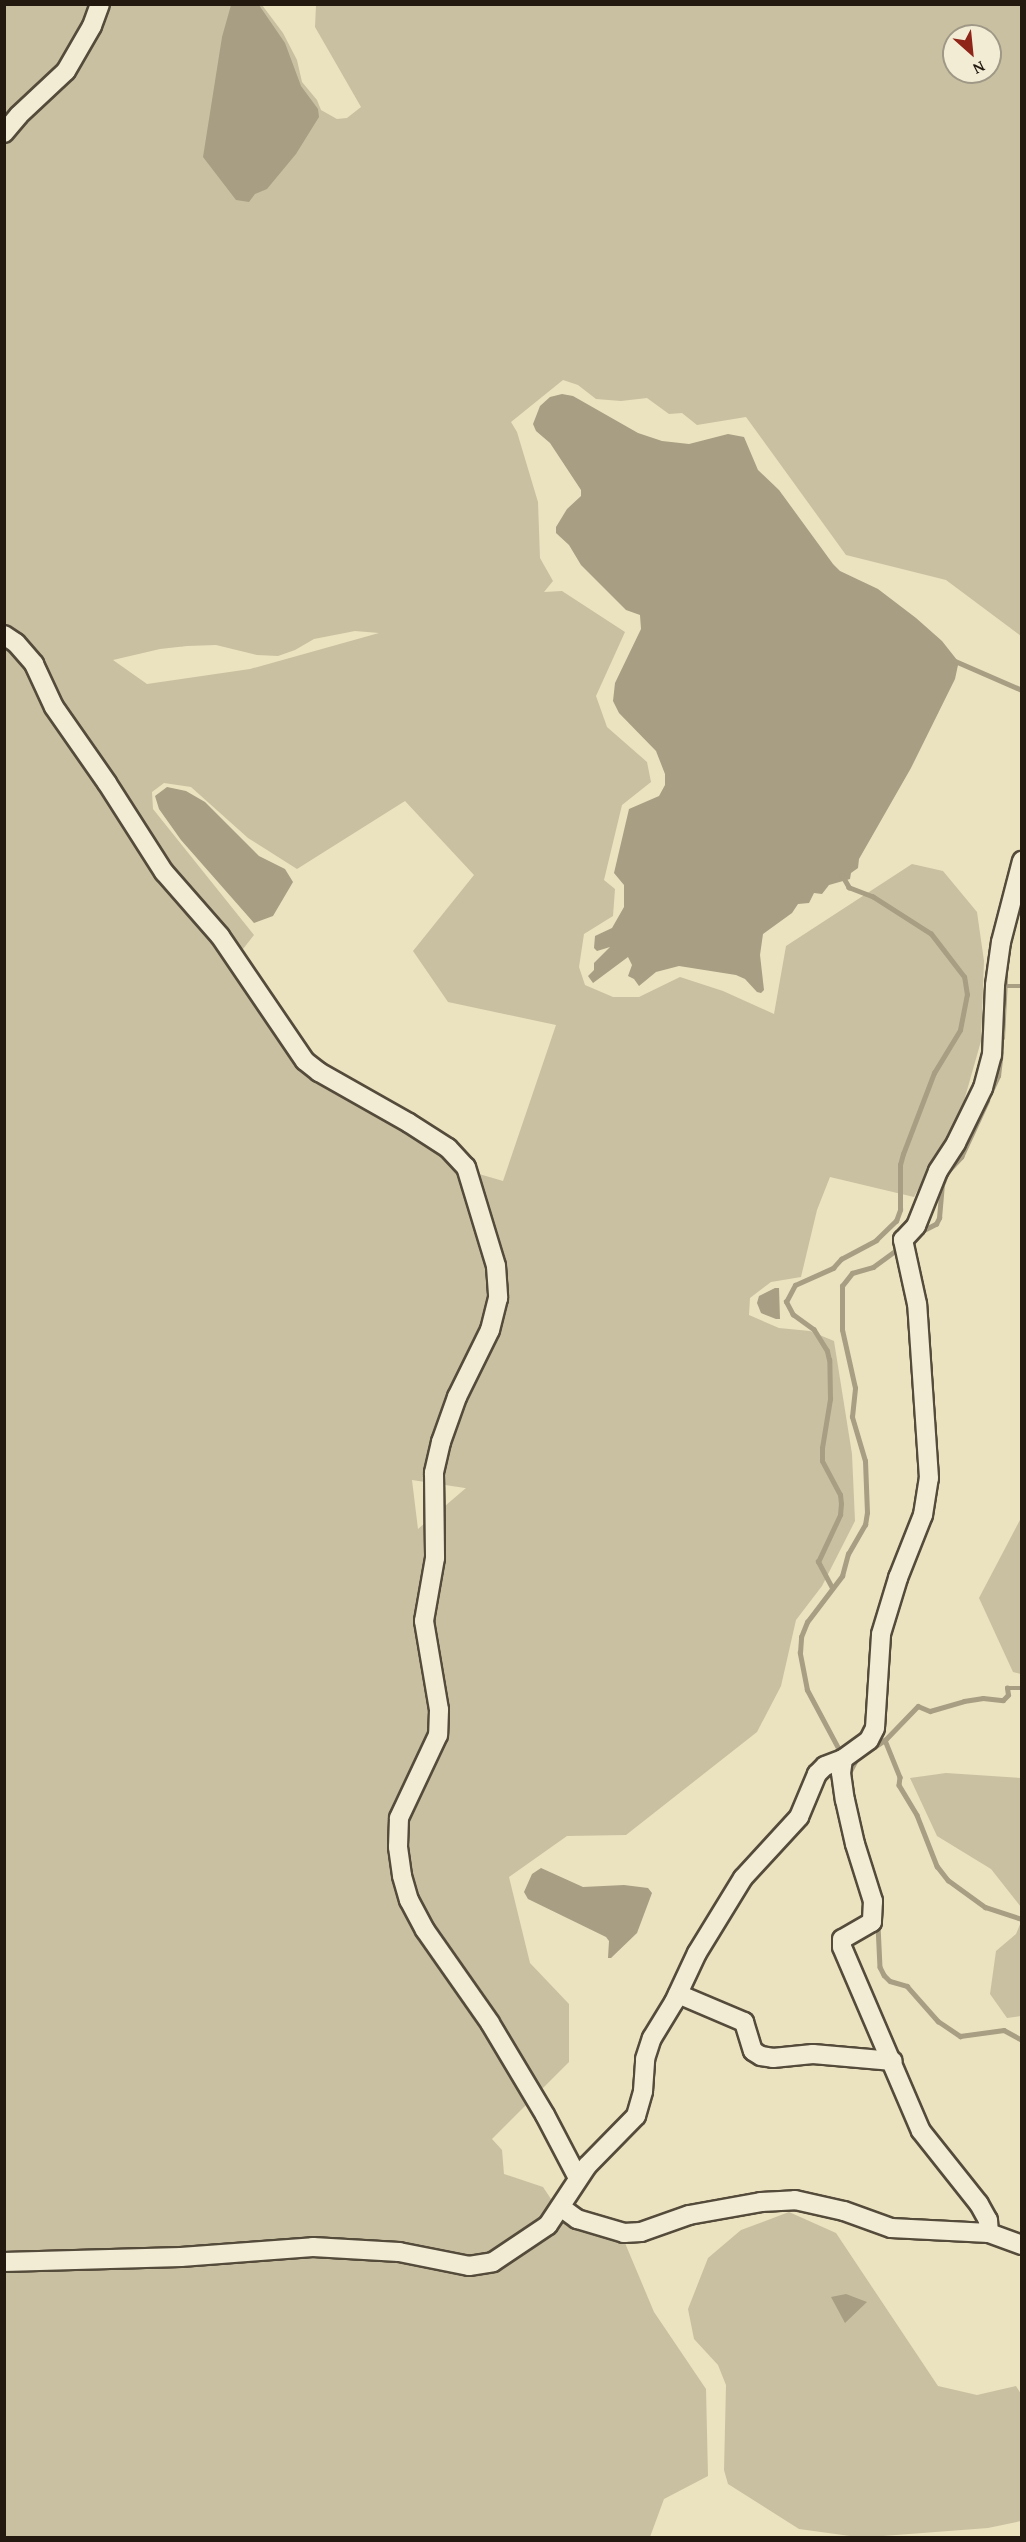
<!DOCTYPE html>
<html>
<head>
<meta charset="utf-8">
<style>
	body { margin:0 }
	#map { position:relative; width:1026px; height:2542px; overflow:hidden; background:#ebe2bf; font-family:"Gentium Book Plus",serif }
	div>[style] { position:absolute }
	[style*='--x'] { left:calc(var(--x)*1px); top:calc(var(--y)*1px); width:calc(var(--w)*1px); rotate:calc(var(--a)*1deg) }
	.green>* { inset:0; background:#c9c0a1 }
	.water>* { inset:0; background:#a79e83 }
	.stream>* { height:4.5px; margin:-2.25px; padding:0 2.25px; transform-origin:2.25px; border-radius:2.25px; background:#a79e83 }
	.roads { filter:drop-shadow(2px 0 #554b3b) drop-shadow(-2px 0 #554b3b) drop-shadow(0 2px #554b3b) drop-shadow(0 -2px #554b3b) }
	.minor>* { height:18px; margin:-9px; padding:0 9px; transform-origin:9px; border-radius:9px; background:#f2ecd5 }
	span { translate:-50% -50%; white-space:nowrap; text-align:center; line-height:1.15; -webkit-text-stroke:4.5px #f2ecd5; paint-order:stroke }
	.frame { position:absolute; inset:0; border:6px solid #23190f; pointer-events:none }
	.north { position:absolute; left:942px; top:24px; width:60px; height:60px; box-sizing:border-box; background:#f2ecd5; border:2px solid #9f9886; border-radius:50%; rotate:153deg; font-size:16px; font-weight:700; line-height:24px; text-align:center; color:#23190f }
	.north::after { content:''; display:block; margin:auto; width:21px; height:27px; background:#8f2418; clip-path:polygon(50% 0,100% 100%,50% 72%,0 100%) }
</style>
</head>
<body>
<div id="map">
	<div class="green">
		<i style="clip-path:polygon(evenodd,5px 5px,262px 5px,283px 33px,297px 60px,302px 82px,317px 100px,321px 110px,337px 119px,347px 118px,361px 107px,315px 27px,316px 5px,1021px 5px,1021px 636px,946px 580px,846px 555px,746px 417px,697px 425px,682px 413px,669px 414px,647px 398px,621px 401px,596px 399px,578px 385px,563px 380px,511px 422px,517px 432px,538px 502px,540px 558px,553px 581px,544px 592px,562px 591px,625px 632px,596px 696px,607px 727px,647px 762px,651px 782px,622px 805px,604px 880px,615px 889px,613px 916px,584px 934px,579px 967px,585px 985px,613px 997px,639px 997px,680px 977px,723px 991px,774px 1014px,786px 946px,912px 864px,943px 871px,977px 912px,984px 961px,981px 1041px,962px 1108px,914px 1197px,830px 1177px,817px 1210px,801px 1277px,771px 1282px,750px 1298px,749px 1315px,779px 1328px,810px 1331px,834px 1341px,852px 1454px,855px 1521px,822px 1586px,796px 1620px,781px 1686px,757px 1732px,626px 1835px,567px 1836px,509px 1877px,530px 1963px,569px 2004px,569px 2062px,492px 2139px,502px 2150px,504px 2174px,543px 2187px,569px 2226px,625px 2243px,654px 2312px,706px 2389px,708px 2476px,664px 2499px,650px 2537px,5px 2538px,5px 5px,954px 36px,990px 36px,990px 72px,954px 72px,954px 36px,5px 5px,355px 631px,379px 633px,250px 669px,147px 684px,113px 660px,160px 649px,187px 646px,216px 645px,257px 655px,278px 656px,295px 650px,314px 639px,355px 631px,5px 5px,164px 783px,191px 787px,248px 838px,297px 869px,405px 801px,474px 875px,413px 951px,448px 1002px,556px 1025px,503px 1181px,462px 1169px,444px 1151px,301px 1061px,232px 963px,254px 935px,153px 809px,152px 792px,164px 783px,5px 5px,412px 1480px,465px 1488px,466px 1488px,418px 1529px,412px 1480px)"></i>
		<i style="clip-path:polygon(1021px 1518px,1021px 1674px,1013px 1672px,979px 1598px)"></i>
		<i style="clip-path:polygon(946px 1773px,1021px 1778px,1021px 1907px,991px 1869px,937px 1836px,910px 1778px)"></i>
		<i style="clip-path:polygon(1021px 1922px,1021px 2016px,1007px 2018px,990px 1994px,996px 1951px,1016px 1934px)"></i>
		<i style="clip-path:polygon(789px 2212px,836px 2233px,938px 2386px,977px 2395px,1016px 2386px,1021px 2394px,1021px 2521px,988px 2528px,870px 2537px,850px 2536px,799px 2529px,728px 2484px,724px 2470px,726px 2385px,718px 2365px,694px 2339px,688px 2309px,708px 2258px,741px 2230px)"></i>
	</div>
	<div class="water">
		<i style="clip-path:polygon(231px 5px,259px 5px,285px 43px,301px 86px,318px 109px,319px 117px,296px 154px,267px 189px,255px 194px,249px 202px,236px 200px,203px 157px,222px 37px)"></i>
		<i style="clip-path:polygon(562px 394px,573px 396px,638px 433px,662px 441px,689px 444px,728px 434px,744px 437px,758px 470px,779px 490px,833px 564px,840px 571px,878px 589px,916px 618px,942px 641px,957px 660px,958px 665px,955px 679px,911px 768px,859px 859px,858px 868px,851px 873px,850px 879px,829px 885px,822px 894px,814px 893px,809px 903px,798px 904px,792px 913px,763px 934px,760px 955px,764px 990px,761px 993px,757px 992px,745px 979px,736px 975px,679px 966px,656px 972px,639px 986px,634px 979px,628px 976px,632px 965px,628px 957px,593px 983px,588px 976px,594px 970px,594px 963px,610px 947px,597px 951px,594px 948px,595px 936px,612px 928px,624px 907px,624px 885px,614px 873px,629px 809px,659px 796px,665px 785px,665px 774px,656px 751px,619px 713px,613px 701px,615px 683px,641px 629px,640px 615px,626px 610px,581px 565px,569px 545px,556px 533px,556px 527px,567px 509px,581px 496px,581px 490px,550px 443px,536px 431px,533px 424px,540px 406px,550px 397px)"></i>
		<i style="clip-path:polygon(167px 787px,186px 791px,205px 802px,259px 856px,285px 869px,293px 882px,273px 916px,254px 923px,181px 840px,159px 809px,155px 796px)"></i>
		<i style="clip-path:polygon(775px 1288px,779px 1288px,780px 1319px,776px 1319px,761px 1313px,757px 1303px,759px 1296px)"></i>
		<i style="clip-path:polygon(541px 1868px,583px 1887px,624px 1885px,648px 1888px,652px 1893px,637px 1933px,611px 1958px,608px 1958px,609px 1941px,606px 1937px,528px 1899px,524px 1892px,532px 1874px)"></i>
		<i style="clip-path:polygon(846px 2294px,867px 2302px,845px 2323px,831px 2297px)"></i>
	</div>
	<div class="stream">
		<i style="--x:953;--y:660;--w:75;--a:23.5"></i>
		<i style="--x:1004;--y:986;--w:18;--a:0"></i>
		<i style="--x:1002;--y:1038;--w:60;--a:-87.1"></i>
		<i style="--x:990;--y:1093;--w:19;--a:-65"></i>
		<i style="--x:998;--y:1076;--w:23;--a:-83"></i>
		<i style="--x:920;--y:1232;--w:18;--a:-27"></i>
		<i style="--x:936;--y:1224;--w:7;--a:-63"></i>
		<i style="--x:939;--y:1218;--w:33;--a:-85"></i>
		<i style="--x:942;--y:1185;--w:14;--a:-69"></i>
		<i style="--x:947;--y:1172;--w:21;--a:-47"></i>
		<i style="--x:961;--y:1157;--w:62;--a:-65.1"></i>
		<i style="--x:832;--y:1588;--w:30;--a:-118"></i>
		<i style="--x:818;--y:1562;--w:52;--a:-64.9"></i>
		<i style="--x:840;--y:1515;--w:11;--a:-85"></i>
		<i style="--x:841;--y:1504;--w:9;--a:-96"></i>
		<i style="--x:840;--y:1495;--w:38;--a:-118"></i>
		<i style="--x:822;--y:1461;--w:13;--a:-90"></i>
		<i style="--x:822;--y:1448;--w:50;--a:-80.7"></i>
		<i style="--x:830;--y:1399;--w:39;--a:-91"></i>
		<i style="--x:829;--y:1360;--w:9;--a:-103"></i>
		<i style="--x:827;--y:1351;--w:25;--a:-122"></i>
		<i style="--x:814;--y:1330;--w:26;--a:-144"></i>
		<i style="--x:793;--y:1315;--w:15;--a:-118"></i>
		<i style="--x:786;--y:1302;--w:19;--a:-62"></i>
		<i style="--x:795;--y:1285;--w:42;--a:-24.1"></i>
		<i style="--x:833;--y:1268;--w:12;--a:-48"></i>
		<i style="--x:841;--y:1259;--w:40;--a:-28"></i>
		<i style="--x:876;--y:1240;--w:28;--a:-44"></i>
		<i style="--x:896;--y:1221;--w:12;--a:-70"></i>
		<i style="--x:900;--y:1210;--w:45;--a:-90"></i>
		<i style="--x:900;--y:1165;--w:11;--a:-75"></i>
		<i style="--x:903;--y:1154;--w:87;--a:-69.1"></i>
		<i style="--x:934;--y:1073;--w:50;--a:-58.8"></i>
		<i style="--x:960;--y:1030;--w:36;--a:-79"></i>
		<i style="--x:967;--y:995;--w:18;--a:-99"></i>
		<i style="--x:964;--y:977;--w:54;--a:-127.5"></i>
		<i style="--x:931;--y:934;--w:69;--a:-147.5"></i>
		<i style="--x:873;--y:897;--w:26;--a:-159"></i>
		<i style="--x:849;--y:888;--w:14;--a:-120"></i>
		<i style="--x:885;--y:1740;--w:40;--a:68"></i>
		<i style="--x:900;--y:1777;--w:8;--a:97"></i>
		<i style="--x:899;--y:1785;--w:35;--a:59"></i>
		<i style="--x:917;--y:1815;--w:55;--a:68.6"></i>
		<i style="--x:937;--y:1866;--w:18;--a:52"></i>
		<i style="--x:948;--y:1880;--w:46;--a:36.1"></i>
		<i style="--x:985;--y:1907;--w:39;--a:18"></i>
		<i style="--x:839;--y:1750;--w:68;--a:-118.1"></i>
		<i style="--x:807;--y:1690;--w:38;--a:-101"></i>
		<i style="--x:800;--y:1653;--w:16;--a:-86"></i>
		<i style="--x:801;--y:1637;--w:16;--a:-68"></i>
		<i style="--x:807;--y:1622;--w:58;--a:-52.7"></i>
		<i style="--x:842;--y:1576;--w:23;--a:-75"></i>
		<i style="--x:848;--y:1554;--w:34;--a:-60"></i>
		<i style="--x:865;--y:1525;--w:12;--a:-81"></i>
		<i style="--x:867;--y:1513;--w:52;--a:-92.2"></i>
		<i style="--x:865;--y:1461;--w:46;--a:-106.5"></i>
		<i style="--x:852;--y:1417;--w:29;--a:-84"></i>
		<i style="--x:855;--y:1388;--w:59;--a:-102.6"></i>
		<i style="--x:842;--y:1330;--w:44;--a:-90"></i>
		<i style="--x:842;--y:1286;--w:16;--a:-52"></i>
		<i style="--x:852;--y:1273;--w:22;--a:-16"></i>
		<i style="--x:873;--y:1267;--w:27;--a:-36"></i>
		<i style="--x:867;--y:1752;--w:22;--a:-34"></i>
		<i style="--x:885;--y:1740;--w:47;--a:-45.9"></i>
		<i style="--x:918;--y:1706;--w:13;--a:23"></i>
		<i style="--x:930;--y:1711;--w:35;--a:-16"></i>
		<i style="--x:964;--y:1701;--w:19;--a:-9"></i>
		<i style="--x:983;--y:1698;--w:20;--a:6"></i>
		<i style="--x:1003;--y:1700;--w:7;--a:-45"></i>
		<i style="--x:1008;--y:1695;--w:7;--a:-98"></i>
		<i style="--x:1007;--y:1688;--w:15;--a:0"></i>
		<i style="--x:849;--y:1773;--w:17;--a:-62"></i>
		<i style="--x:878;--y:1925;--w:42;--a:87.3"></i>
		<i style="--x:880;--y:1967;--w:9;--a:63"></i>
		<i style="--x:884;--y:1975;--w:8;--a:45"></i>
		<i style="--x:890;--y:1981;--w:18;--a:16"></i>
		<i style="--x:907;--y:1986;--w:47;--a:48.5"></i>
		<i style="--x:938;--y:2021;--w:27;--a:34"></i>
		<i style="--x:960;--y:2036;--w:44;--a:-7.8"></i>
		<i style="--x:1004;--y:2030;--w:21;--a:29"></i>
	</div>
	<div class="roads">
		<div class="minor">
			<i style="--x:4;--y:133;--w:23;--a:-50"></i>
			<i style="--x:19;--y:115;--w:64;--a:-43.1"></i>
			<i style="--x:66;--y:71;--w:52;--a:-60"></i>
			<i style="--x:92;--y:26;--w:23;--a:-70"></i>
			<i style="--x:4;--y:635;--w:14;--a:34"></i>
			<i style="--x:16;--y:643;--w:28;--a:49"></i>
			<i style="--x:34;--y:664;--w:47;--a:65.1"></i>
			<i style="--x:54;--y:707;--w:93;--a:55.1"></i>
			<i style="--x:107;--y:783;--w:106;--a:57.4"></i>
			<i style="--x:164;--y:872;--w:85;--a:48.8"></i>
			<i style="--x:220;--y:936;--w:151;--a:55.8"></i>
			<i style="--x:305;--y:1061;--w:18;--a:38"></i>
			<i style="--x:319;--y:1072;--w:103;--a:29.5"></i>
			<i style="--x:409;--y:1123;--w:46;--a:32.7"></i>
			<i style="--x:448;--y:1148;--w:26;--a:47"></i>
			<i style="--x:466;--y:1167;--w:103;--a:73.1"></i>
			<i style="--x:496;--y:1266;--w:32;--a:86"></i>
			<i style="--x:498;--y:1298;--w:33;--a:104"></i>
			<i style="--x:490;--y:1330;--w:75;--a:116.2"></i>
			<i style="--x:457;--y:1397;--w:48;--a:109.6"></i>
			<i style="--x:441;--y:1442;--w:32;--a:103"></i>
			<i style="--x:434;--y:1473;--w:85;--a:89.3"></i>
			<i style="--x:435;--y:1558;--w:64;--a:99.9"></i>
			<i style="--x:424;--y:1621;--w:90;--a:80.4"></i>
			<i style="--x:439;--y:1710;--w:25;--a:92"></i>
			<i style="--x:438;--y:1735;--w:92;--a:115.2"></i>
			<i style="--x:399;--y:1818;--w:29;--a:92"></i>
			<i style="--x:398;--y:1847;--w:29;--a:82"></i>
			<i style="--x:402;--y:1876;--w:25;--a:74"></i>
			<i style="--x:409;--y:1900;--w:34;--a:62"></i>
			<i style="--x:425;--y:1930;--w:113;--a:55"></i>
			<i style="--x:490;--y:2023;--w:107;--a:59.1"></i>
			<i style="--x:545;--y:2115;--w:71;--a:62.4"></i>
			<i style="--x:843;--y:1759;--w:14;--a:98"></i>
			<i style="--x:841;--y:1773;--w:27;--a:82"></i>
			<i style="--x:845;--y:1800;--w:45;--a:77.2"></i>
			<i style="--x:855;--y:1844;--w:60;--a:72.5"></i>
			<i style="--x:873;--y:1901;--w:21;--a:93"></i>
			<i style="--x:872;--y:1922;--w:34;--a:150"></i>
			<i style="--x:842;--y:1939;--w:8;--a:90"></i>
			<i style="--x:842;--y:1947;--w:200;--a:66.8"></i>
			<i style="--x:921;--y:2131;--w:93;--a:51.5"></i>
			<i style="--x:979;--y:2204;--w:18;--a:61"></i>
			<i style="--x:988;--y:2220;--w:13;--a:86"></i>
			<i style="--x:678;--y:1994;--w:72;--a:23"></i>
			<i style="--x:744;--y:2022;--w:30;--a:73"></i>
			<i style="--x:753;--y:2051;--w:9;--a:32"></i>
			<i style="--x:761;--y:2056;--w:12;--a:9"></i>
			<i style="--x:773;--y:2058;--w:40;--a:-5.7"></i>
			<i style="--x:813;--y:2054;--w:80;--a:5"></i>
			<i style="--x:562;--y:2208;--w:19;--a:36"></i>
			<i style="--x:577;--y:2219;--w:49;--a:16.6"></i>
			<i style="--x:624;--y:2233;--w:17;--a:-3"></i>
			<i style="--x:641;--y:2232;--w:51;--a:-19.5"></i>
			<i style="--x:689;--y:2215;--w:73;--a:-10.2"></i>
			<i style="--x:761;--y:2202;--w:34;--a:-3"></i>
			<i style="--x:795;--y:2200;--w:50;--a:12.7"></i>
			<i style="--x:844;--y:2211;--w:50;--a:19.9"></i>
			<i style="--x:891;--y:2228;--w:98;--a:2.9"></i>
			<i style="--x:989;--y:2233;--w:35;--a:20"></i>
			<i style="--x:4;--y:2262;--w:177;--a:-1.6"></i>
			<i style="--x:181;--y:2257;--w:132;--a:-4.3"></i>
			<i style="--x:313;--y:2247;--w:86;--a:3.3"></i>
			<i style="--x:399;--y:2252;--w:71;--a:11.3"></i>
			<i style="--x:469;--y:2266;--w:24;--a:-9"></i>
			<i style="--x:493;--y:2262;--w:66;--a:-33.9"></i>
			<i style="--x:548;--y:2225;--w:71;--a:-56.5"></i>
			<i style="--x:587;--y:2166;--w:70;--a:-45.6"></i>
			<i style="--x:636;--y:2116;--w:26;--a:-74"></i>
			<i style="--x:643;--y:2091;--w:32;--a:-86"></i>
			<i style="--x:645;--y:2059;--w:22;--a:-72"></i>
			<i style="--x:652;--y:2038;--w:42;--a:-58.6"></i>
			<i style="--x:674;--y:2002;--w:54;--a:-64.9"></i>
			<i style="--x:697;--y:1953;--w:88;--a:-58.5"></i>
			<i style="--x:743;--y:1878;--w:83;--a:-47.4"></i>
			<i style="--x:799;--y:1817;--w:47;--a:-67.3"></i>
			<i style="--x:817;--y:1774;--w:11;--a:-45"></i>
			<i style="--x:825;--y:1766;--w:19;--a:-21"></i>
			<i style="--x:843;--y:1759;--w:32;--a:-36"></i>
			<i style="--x:869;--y:1740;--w:13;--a:-63"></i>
			<i style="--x:875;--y:1728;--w:94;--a:-86.3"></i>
			<i style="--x:881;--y:1634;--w:59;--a:-73.1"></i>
			<i style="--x:898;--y:1578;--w:68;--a:-68.4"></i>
			<i style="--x:923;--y:1515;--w:37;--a:-81"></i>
			<i style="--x:929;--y:1478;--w:174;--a:-93.9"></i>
			<i style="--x:917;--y:1304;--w:66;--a:-102.3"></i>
			<i style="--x:903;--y:1240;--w:19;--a:-47"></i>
			<i style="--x:916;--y:1226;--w:59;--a:-68.2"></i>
			<i style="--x:938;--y:1171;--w:33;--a:-57"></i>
			<i style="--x:956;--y:1143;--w:61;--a:-63.9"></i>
			<i style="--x:983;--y:1088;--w:34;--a:-75"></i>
			<i style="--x:992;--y:1055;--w:70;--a:-87.5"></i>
			<i style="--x:995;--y:985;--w:43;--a:-82.1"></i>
			<i style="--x:1001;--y:942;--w:84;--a:-75.5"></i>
		</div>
	</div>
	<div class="frame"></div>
	<div class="north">N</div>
</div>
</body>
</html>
